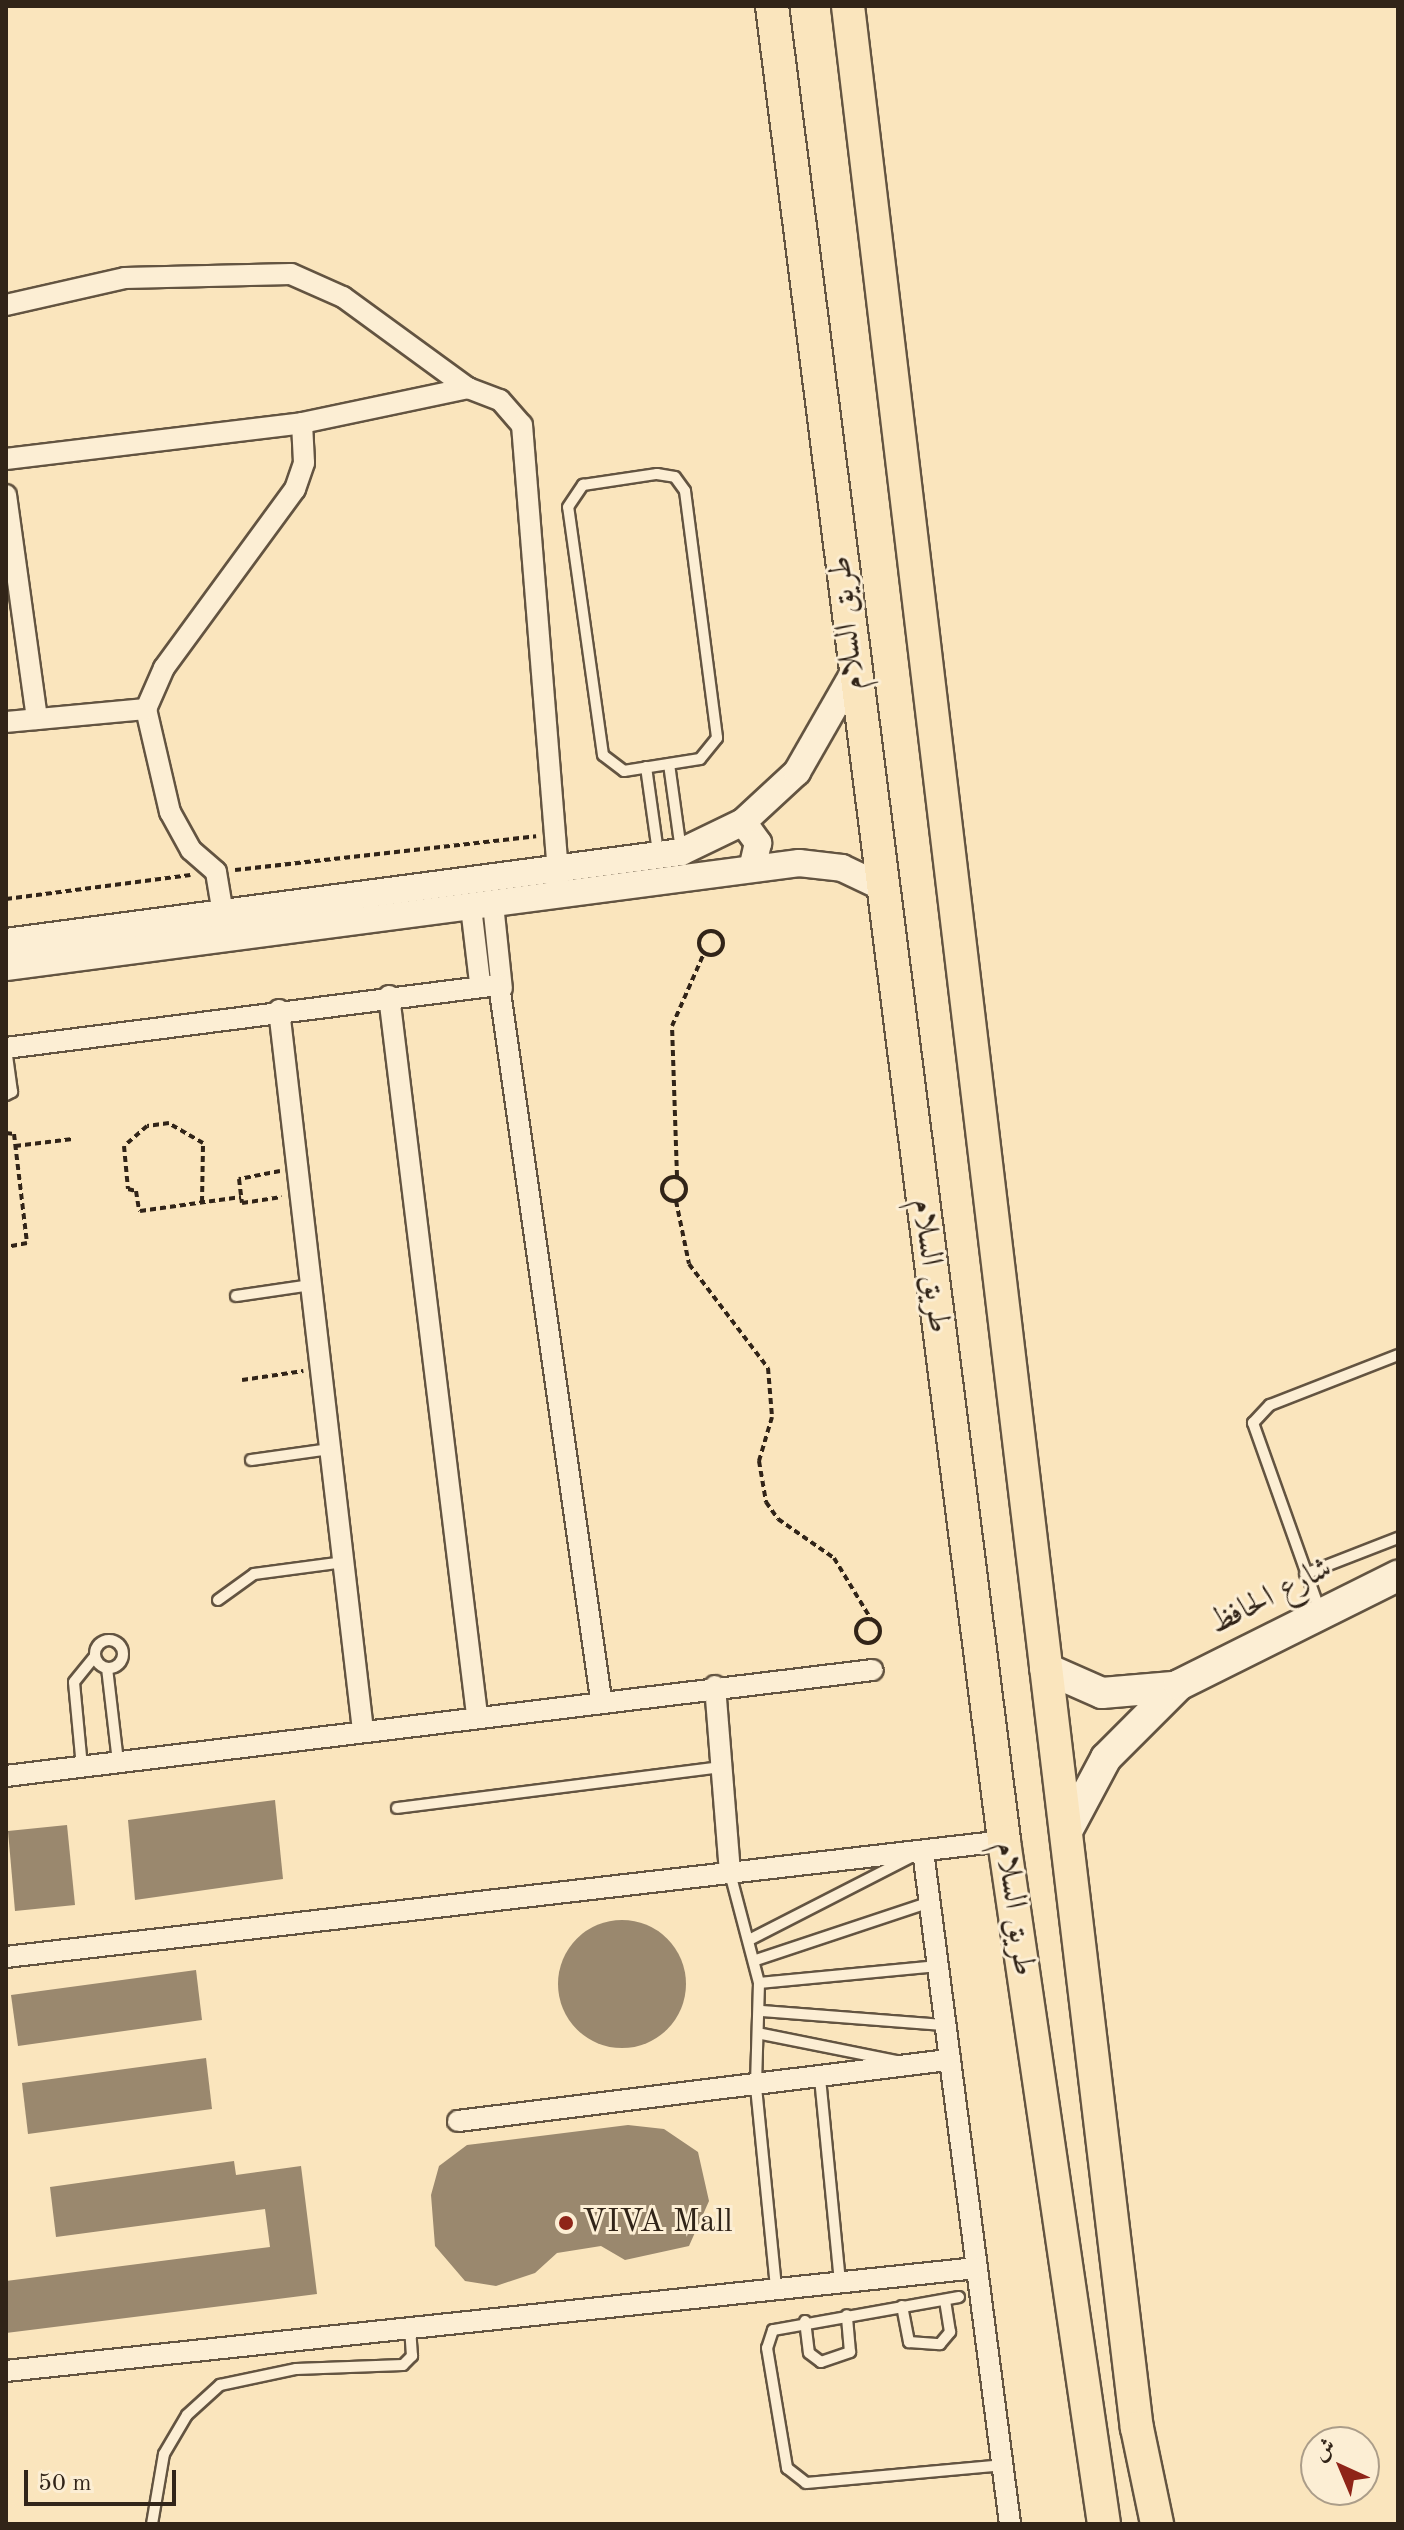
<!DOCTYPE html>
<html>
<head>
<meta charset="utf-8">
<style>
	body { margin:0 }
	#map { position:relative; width:1404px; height:2530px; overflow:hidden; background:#fae5bd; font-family:"Old Standard TT",Amiri,serif }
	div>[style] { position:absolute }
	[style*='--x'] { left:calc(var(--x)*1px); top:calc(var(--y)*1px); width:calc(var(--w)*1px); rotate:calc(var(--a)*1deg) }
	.building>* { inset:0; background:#9a886e }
	.round { border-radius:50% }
	.path>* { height:4px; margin-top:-2px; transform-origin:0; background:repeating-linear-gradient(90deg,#312418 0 6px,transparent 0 10px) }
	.path>.ring { margin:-2px; padding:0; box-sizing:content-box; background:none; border:4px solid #312418; border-radius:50% }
	.roads { filter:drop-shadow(2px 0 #635441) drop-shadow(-2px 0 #635441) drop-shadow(0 2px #635441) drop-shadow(0 -2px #635441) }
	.service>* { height:10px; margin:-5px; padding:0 5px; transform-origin:5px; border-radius:5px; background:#fceed4 }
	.service>.ring { margin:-5px; padding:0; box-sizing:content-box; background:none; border:10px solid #fceed4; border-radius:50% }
	.minor>* { height:20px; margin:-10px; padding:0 10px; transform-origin:10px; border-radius:10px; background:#fceed4 }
	.tertiary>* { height:26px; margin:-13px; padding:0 13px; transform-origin:13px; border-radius:13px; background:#fceed4 }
	.secondary>* { height:30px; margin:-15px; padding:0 15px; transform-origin:15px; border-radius:15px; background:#fceed4 }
	.primary>* { height:32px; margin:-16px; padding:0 16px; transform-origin:16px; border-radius:16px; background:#fae5bd }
	.dots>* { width:22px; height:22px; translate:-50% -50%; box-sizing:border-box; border:4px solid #fceed4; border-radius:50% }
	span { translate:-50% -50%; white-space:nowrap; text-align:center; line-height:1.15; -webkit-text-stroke:6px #fceed4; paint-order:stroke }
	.street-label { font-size:32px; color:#312418 }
	.poi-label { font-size:32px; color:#312418 }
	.left { translate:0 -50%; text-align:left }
	.frame { position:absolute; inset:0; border:8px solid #312418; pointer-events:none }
	.north { position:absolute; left:1300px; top:2426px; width:80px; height:80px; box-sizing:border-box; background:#fceed4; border:2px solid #ab9d89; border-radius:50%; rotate:316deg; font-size:22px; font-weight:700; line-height:32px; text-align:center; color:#312418 }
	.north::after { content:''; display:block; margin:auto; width:28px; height:36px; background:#8f2418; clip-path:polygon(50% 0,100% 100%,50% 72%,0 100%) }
	.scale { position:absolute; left:24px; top:2470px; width:152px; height:36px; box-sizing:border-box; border:4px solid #312418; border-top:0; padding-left:10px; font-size:24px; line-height:28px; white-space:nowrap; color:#312418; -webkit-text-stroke:6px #fceed4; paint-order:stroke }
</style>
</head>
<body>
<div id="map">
	<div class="building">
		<i style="clip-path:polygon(275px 1800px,283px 1879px,135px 1900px,128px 1820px)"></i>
		<i style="clip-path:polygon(67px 1825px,75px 1905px,15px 1911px,8px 1831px)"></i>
		<i class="round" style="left:558px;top:1920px;width:128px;height:128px"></i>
		<i style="clip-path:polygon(196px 1970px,202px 2020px,18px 2046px,11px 1995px)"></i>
		<i style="clip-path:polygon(206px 2058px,212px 2109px,28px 2134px,22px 2083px)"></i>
		<i style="clip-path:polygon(628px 2125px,664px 2129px,698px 2152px,709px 2201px,689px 2246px,625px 2260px,601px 2246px,557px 2253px,535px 2273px,496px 2286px,465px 2281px,435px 2246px,431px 2195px,439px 2166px,467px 2145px)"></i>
		<i style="clip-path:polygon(234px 2161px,236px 2175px,301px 2166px,317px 2294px,6px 2333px,6px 2281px,270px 2247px,265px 2209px,56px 2237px,50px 2187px)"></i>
	</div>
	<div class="path">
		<i style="--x:235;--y:870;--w:303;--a:-6.4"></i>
		<i style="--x:6;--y:899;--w:186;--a:-7.4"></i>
		<i class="ring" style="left:699px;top:931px;width:20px;height:20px"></i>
		<i style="--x:6;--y:1133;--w:8;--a:7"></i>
		<i style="--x:14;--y:1134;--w:110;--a:83.2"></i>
		<i style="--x:27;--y:1243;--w:21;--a:169"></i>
		<i style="--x:15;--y:1146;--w:58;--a:-6.9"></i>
		<i style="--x:280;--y:1171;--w:42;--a:169"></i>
		<i style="--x:239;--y:1179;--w:24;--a:83"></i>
		<i style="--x:242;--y:1203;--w:40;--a:-8.5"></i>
		<i style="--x:677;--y:1176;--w:150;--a:-91.9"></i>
		<i style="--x:672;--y:1026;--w:80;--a:-66.3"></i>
		<i class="ring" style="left:662px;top:1177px;width:20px;height:20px"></i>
		<i style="--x:676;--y:1201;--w:64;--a:78.3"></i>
		<i style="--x:689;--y:1264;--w:131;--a:52.8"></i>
		<i style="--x:768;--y:1368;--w:49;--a:85.3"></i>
		<i style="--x:772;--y:1417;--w:46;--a:106.5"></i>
		<i style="--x:759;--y:1461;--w:42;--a:80.3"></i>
		<i style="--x:766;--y:1502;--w:21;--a:55"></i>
		<i style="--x:778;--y:1519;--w:68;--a:34.9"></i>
		<i style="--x:834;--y:1558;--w:71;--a:58.8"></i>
		<i style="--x:202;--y:1202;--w:59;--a:-89"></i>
		<i style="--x:203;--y:1143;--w:39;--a:-150"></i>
		<i style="--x:169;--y:1123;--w:22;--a:172"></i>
		<i style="--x:147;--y:1126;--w:30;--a:139"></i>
		<i style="--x:124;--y:1146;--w:43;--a:84.7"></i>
		<i style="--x:128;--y:1189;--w:8;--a:14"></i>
		<i style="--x:136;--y:1191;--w:19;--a:81"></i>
		<i style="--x:139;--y:1210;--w:1;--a:45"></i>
		<i style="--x:140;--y:1211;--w:102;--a:-7.9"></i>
		<i style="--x:242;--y:1380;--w:62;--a:-8.4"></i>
		<i class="ring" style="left:856px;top:1619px;width:20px;height:20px"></i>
	</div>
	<div class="roads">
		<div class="service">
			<i style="--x:657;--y:474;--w:18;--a:9"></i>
			<i style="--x:675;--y:477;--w:17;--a:54"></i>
			<i style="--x:685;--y:491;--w:249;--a:82.6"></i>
			<i style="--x:717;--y:738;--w:27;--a:129"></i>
			<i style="--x:700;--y:759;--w:77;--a:171"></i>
			<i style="--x:624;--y:771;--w:26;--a:-143"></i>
			<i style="--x:603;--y:755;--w:250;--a:-98"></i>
			<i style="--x:568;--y:507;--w:27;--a:-56"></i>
			<i style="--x:583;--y:485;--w:75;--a:-8.5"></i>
			<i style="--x:669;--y:764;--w:87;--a:82.1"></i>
			<i style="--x:646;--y:767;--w:86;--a:82"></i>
			<i style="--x:6;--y:1095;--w:7;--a:-27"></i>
			<i style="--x:12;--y:1092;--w:44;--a:-97.8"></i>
			<i style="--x:236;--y:1296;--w:76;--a:-8.3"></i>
			<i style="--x:251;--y:1460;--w:80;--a:-7.9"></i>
			<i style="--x:1305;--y:1574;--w:100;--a:-21.2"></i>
			<i style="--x:218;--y:1600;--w:44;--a:-35.8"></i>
			<i style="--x:254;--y:1574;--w:91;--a:-7.6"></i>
			<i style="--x:1320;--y:1611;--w:200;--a:-109.6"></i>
			<i style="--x:1253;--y:1423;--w:25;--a:-47"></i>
			<i style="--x:1270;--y:1405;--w:137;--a:-21.3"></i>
			<i class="ring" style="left:95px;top:1640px;width:18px;height:18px"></i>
			<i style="--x:107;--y:1668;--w:95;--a:83.3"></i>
			<i style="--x:82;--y:1767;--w:85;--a:-95.4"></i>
			<i style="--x:74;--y:1682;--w:33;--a:-51"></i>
			<i style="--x:397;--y:1808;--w:326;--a:-7.2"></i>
			<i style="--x:730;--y:1873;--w:114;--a:75.2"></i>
			<i style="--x:759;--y:1983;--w:104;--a:91.7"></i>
			<i style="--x:756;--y:2087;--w:203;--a:84.3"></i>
			<i style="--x:751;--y:1939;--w:178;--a:-27.1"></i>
			<i style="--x:756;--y:1960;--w:183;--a:-18.4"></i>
			<i style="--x:759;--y:1983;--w:180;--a:-5.4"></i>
			<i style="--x:762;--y:2011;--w:185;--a:4.4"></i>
			<i style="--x:762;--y:2034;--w:138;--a:11.3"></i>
			<i style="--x:820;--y:2078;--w:205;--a:84.4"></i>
			<i style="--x:959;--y:2297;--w:189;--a:169.9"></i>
			<i style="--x:773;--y:2330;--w:19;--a:108"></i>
			<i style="--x:767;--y:2348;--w:122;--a:80.5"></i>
			<i style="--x:787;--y:2468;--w:24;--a:38"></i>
			<i style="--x:806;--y:2483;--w:197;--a:-5.2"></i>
			<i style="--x:902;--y:2306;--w:37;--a:79"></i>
			<i style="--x:909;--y:2342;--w:31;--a:4"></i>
			<i style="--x:940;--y:2344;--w:16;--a:-50"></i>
			<i style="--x:950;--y:2332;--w:32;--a:-99"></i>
			<i style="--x:805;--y:2321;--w:32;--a:83"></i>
			<i style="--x:809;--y:2353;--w:15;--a:37"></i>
			<i style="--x:821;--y:2362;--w:31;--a:-19"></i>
			<i style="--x:850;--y:2352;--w:37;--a:-95"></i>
			<i style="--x:152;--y:2524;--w:71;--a:-80.3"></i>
			<i style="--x:164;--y:2454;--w:45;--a:-59.5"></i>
			<i style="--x:187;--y:2415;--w:45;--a:-42.3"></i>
			<i style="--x:220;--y:2385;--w:78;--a:-11.9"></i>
			<i style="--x:296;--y:2369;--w:107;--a:-2.1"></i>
			<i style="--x:403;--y:2365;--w:13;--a:-45"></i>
			<i style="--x:412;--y:2356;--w:27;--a:-94"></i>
		</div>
		<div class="minor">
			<i style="--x:6;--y:305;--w:122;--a:-12.8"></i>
			<i style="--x:125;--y:278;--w:166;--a:-1.4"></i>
			<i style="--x:291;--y:274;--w:57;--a:23.9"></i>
			<i style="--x:343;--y:297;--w:155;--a:36.1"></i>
			<i style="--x:302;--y:423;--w:170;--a:-11.9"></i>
			<i style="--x:468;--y:388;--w:34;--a:21"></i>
			<i style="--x:500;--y:400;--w:33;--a:49"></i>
			<i style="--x:522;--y:425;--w:457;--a:85.4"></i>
			<i style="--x:6;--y:459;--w:298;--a:-6.9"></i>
			<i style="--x:302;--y:423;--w:40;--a:87.1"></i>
			<i style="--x:304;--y:463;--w:28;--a:109"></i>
			<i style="--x:295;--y:489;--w:222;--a:126.2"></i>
			<i style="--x:164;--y:668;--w:45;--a:113.7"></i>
			<i style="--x:146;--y:709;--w:106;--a:76.9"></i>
			<i style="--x:170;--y:812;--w:43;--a:61.1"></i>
			<i style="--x:191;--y:850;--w:33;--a:41"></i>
			<i style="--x:216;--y:872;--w:43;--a:80.5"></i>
			<i style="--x:6;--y:495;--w:226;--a:82.1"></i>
			<i style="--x:6;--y:722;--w:141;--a:-5.3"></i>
			<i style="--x:493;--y:904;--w:85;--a:84"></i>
			<i style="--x:471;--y:907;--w:77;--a:83.2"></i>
			<i style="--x:389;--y:996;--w:724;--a:83.02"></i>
			<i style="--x:279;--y:1010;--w:725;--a:83.35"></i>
			<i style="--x:6;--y:1048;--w:497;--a:-7.3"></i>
			<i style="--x:499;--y:985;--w:721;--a:81.87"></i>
			<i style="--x:715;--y:1686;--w:188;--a:85.4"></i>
			<i style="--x:6;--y:1776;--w:873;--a:-6.97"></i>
			<i style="--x:923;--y:1851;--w:679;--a:82.63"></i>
			<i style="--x:6;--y:1957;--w:1005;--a:-6.63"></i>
			<i style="--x:458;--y:2121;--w:496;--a:-7.1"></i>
			<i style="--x:6;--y:2371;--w:975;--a:-6.06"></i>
		</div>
		<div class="tertiary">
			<i style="--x:743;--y:822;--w:26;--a:54"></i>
			<i style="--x:758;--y:843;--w:26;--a:103"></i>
			<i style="--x:6;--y:942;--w:681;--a:-7.59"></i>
			<i style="--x:681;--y:852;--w:69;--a:-25.8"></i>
			<i style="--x:743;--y:822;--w:74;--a:-42.8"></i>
			<i style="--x:797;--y:772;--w:111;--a:-60.2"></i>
			<i style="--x:6;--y:967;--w:800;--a:-7.47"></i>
			<i style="--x:799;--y:863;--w:43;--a:6.6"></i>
			<i style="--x:842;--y:868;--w:42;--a:25.3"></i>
		</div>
		<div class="secondary">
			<i style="--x:1045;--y:1668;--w:62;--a:23.7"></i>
			<i style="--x:1102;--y:1693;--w:71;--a:-4.8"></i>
			<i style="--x:1066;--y:1833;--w:85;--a:-61.9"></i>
			<i style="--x:1106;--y:1758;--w:103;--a:-45"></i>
			<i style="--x:1179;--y:1685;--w:245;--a:-26.5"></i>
		</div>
		<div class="primary">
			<i style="--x:772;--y:6;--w:1850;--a:82.79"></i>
			<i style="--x:1004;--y:1841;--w:690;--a:81.67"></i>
			<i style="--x:848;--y:6;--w:2439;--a:83.2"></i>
			<i style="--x:1137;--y:2428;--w:98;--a:78.2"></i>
		</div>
	</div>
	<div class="dots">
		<i style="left:566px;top:2223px;background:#8f2418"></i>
	</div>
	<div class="street-label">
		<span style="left:848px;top:623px;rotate:-96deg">طريق السلام</span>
		<span style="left:930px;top:1266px;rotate:83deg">طريق السلام</span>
		<span style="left:1271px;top:1597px;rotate:-27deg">شارع الحافظ</span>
		<span style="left:1014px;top:1909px;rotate:82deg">طريق السلام</span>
	</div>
	<div class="poi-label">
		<span class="left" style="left:582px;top:2223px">VIVA Mall</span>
	</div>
	<div class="frame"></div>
	<div class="north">ش</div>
	<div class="scale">50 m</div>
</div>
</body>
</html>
